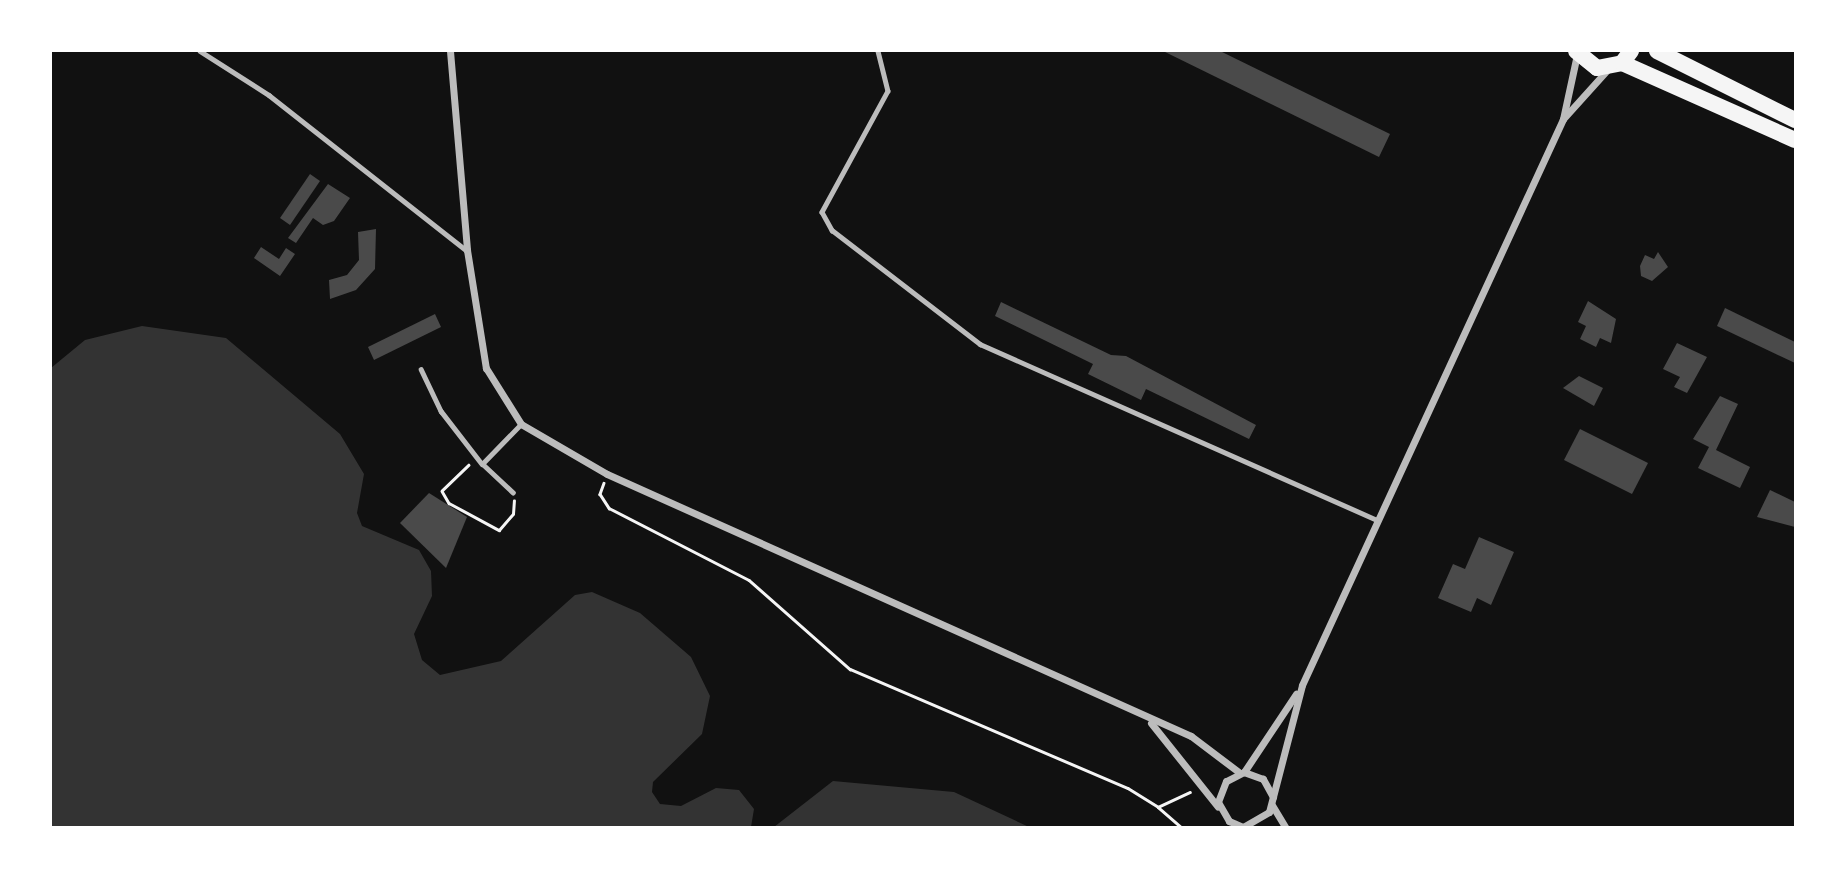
<!DOCTYPE html>
<html>
<head>
<meta charset="utf-8">
<style>
	body { margin:0 }
	#map { position:relative; width:1846px; height:878px; overflow:hidden; background:#111; font-family:"PT Sans Narrow",sans-serif }
	div>[style] { position:absolute }
	[style*='--x'] { left:calc(var(--x)*1px); top:calc(var(--y)*1px); width:calc(var(--w)*1px); rotate:calc(var(--a)*1deg) }
	.water>* { inset:0; background:#333 }
	.building>* { inset:0; background:#4a4a4a }
	.path>* { height:2.5px; margin:-1.25px; padding:0 1.25px; transform-origin:1.25px; border-radius:1.25px; background:#f5f5f5 }
	.service>* { height:4.5px; margin:-2.25px; padding:0 2.25px; transform-origin:2.25px; border-radius:2.25px; background:#bcbcbc }
	.minor>* { height:7px; margin:-3.5px; padding:0 3.5px; transform-origin:3.5px; border-radius:3.5px; background:#bcbcbc }
	.trunk>* { height:16px; margin:-8px; padding:0 8px; transform-origin:8px; border-radius:8px; background:#f5f5f5 }
	span { translate:-50% -50%; white-space:nowrap; text-align:center; line-height:1.15; -webkit-text-stroke:7px #fff; paint-order:stroke }
	.frame { position:absolute; inset:0; border:52px solid #fff; pointer-events:none }
</style>
</head>
<body>
<div id="map">
	<div class="water">
		<i style="clip-path:polygon(142px 326px,226px 338px,340px 434px,364px 474px,357px 513px,362px 526px,419px 550px,431px 571px,432px 596px,414px 634px,422px 660px,440px 675px,501px 661px,575px 595px,592px 592px,640px 613px,691px 657px,710px 696px,702px 734px,653px 782px,652px 792px,660px 804px,681px 806px,716px 788px,739px 790px,754px 809px,751px 827px,51px 827px,51px 368px,85px 340px)"></i>
		<i style="clip-path:polygon(833px 781px,954px 792px,1029px 827px,774px 827px)"></i>
	</div>
	<div class="building">
		<i style="clip-path:polygon(1163px 51px,1220px 51px,1390px 134px,1379px 157px)"></i>
		<i style="clip-path:polygon(310px 174px,320px 181px,290px 225px,280px 218px)"></i>
		<i style="clip-path:polygon(328px 184px,350px 198px,334px 221px,323px 225px,313px 218px,296px 243px,288px 238px)"></i>
		<i style="clip-path:polygon(376px 229px,375px 269px,356px 290px,330px 299px,329px 280px,347px 275px,359px 260px,358px 232px)"></i>
		<i style="clip-path:polygon(261px 247px,279px 259px,286px 248px,295px 254px,280px 276px,254px 258px)"></i>
		<i style="clip-path:polygon(1658px 252px,1668px 267px,1652px 281px,1641px 276px,1640px 266px,1645px 255px,1654px 259px)"></i>
		<i style="clip-path:polygon(1588px 301px,1616px 319px,1611px 343px,1600px 338px,1596px 347px,1580px 339px,1586px 326px,1578px 322px)"></i>
		<i style="clip-path:polygon(1001px 302px,1111px 355px,1126px 356px,1256px 425px,1249px 439px,1146px 389px,1141px 400px,1088px 374px,1093px 364px,995px 316px)"></i>
		<i style="clip-path:polygon(1725px 308px,1795px 342px,1795px 363px,1717px 326px)"></i>
		<i style="clip-path:polygon(435px 314px,441px 327px,374px 360px,368px 347px)"></i>
		<i style="clip-path:polygon(1677px 343px,1707px 357px,1687px 393px,1674px 387px,1680px 377px,1663px 369px)"></i>
		<i style="clip-path:polygon(1579px 376px,1603px 388px,1594px 406px,1563px 388px)"></i>
		<i style="clip-path:polygon(1720px 396px,1738px 404px,1716px 450px,1750px 467px,1740px 488px,1698px 468px,1709px 447px,1693px 439px)"></i>
		<i style="clip-path:polygon(1580px 429px,1648px 463px,1632px 494px,1564px 460px)"></i>
		<i style="clip-path:polygon(1770px 490px,1795px 502px,1795px 527px,1757px 517px)"></i>
		<i style="clip-path:polygon(429px 493px,467px 517px,446px 568px,400px 523px)"></i>
		<i style="clip-path:polygon(1479px 537px,1514px 552px,1491px 605px,1477px 598px,1471px 612px,1438px 598px,1453px 564px,1465px 569px)"></i>
	</div>
	<div class="path">
		<i style="--x:469;--y:465;--w:37;--a:136"></i>
		<i style="--x:442;--y:491;--w:14;--a:60"></i>
		<i style="--x:449;--y:503;--w:57;--a:28.4"></i>
		<i style="--x:499;--y:530;--w:21;--a:-49"></i>
		<i style="--x:513;--y:514;--w:13;--a:-86"></i>
		<i style="--x:604;--y:483;--w:12;--a:110"></i>
		<i style="--x:600;--y:494;--w:17;--a:57"></i>
		<i style="--x:609;--y:508;--w:157;--a:27.2"></i>
		<i style="--x:749;--y:580;--w:135;--a:41.4"></i>
		<i style="--x:850;--y:669;--w:302;--a:23.2"></i>
		<i style="--x:1128;--y:788;--w:36;--a:32"></i>
		<i style="--x:1158;--y:807;--w:35;--a:-25"></i>
		<i style="--x:1158;--y:807;--w:30;--a:41"></i>
	</div>
	<div class="service">
		<i style="--x:200;--y:51;--w:82;--a:32.5"></i>
		<i style="--x:269;--y:95;--w:251;--a:38.2"></i>
		<i style="--x:878;--y:51;--w:41;--a:76"></i>
		<i style="--x:888;--y:91;--w:138;--a:118.6"></i>
		<i style="--x:822;--y:212;--w:21;--a:61"></i>
		<i style="--x:832;--y:230;--w:187;--a:37.6"></i>
		<i style="--x:980;--y:344;--w:432;--a:23.9"></i>
		<i style="--x:421;--y:369;--w:47;--a:64.5"></i>
		<i style="--x:441;--y:411;--w:67;--a:52.3"></i>
		<i style="--x:513;--y:493;--w:42;--a:-136.9"></i>
		<i style="--x:482;--y:464;--w:56;--a:-45.7"></i>
	</div>
	<div class="minor">
		<i style="--x:450;--y:51;--w:200;--a:85.1"></i>
		<i style="--x:467;--y:250;--w:120;--a:80.9"></i>
		<i style="--x:486;--y:368;--w:66;--a:58"></i>
		<i style="--x:521;--y:424;--w:99;--a:30.2"></i>
		<i style="--x:607;--y:474;--w:640;--a:24.16"></i>
		<i style="--x:1191;--y:736;--w:61;--a:37.1"></i>
		<i style="--x:1563;--y:119;--w:69;--a:-48"></i>
		<i style="--x:1151;--y:723;--w:107;--a:51.4"></i>
		<i style="--x:1244;--y:772;--w:94;--a:-56.3"></i>
		<i style="--x:1273;--y:797;--w:21;--a:-119"></i>
		<i style="--x:1263;--y:779;--w:20;--a:-160"></i>
		<i style="--x:1244;--y:772;--w:20;--a:153"></i>
		<i style="--x:1226;--y:781;--w:22;--a:111"></i>
		<i style="--x:1218;--y:802;--w:22;--a:60"></i>
		<i style="--x:1229;--y:821;--w:15;--a:23"></i>
		<i style="--x:1243;--y:827;--w:30;--a:-30"></i>
		<i style="--x:1269;--y:812;--w:131;--a:-75.4"></i>
		<i style="--x:1302;--y:685;--w:623;--a:-65.24"></i>
		<i style="--x:1563;--y:119;--w:66;--a:-77.8"></i>
		<i style="--x:1272;--y:805;--w:26;--a:59"></i>
	</div>
	<div class="trunk">
		<i style="--x:1576;--y:51;--w:27;--a:39"></i>
		<i style="--x:1597;--y:68;--w:25;--a:-11"></i>
		<i style="--x:1622;--y:63;--w:15;--a:-53"></i>
		<i style="--x:1657;--y:51;--w:154;--a:26.6"></i>
		<i style="--x:1622;--y:63;--w:189;--a:24"></i>
	</div>
	<div class="frame"></div>
</div>
</body>
</html>
